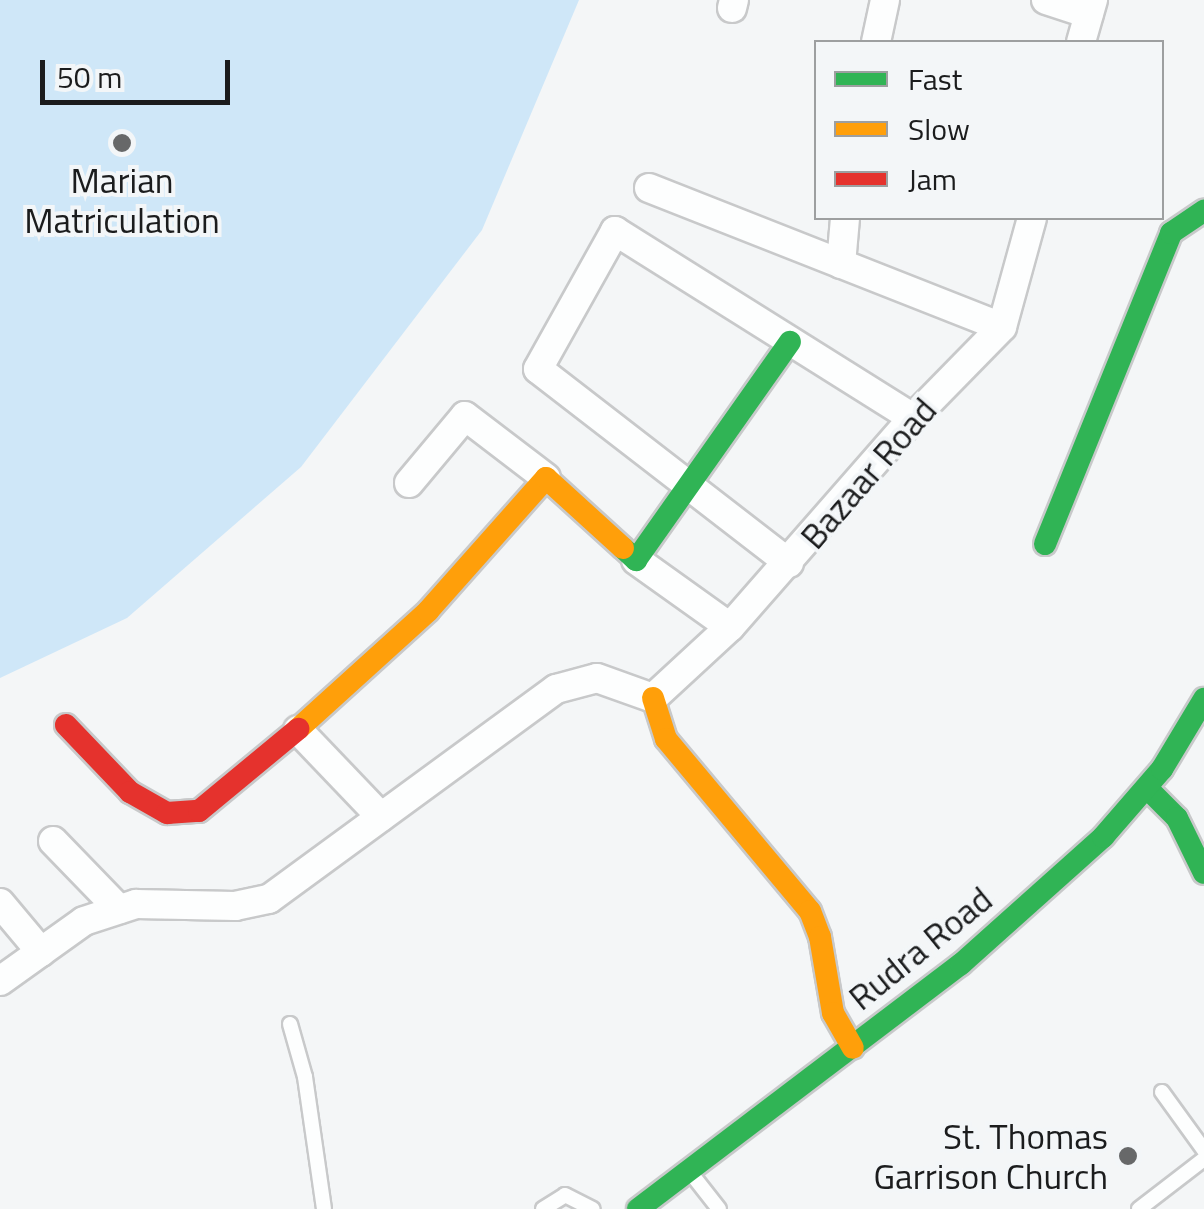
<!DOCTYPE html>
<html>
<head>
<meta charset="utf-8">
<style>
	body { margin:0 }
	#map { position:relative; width:1204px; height:1209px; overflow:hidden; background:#f4f6f7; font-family:"Titillium Web",sans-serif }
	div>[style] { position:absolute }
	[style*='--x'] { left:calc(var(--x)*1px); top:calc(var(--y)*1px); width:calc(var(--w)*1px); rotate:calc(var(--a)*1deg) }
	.green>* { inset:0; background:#cfe7f8 }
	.roads { filter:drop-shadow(2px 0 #c8c9ca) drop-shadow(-2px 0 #c8c9ca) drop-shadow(0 2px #c8c9ca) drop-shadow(0 -2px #c8c9ca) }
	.lane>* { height:14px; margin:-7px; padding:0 7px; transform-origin:7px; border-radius:7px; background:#fdfefe }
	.street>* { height:28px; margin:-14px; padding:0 14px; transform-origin:14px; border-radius:14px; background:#fdfefe }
	.fast>* { height:22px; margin:-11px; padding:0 11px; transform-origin:11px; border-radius:11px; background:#30b455 }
	.slow>* { height:22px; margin:-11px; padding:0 11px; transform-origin:11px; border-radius:11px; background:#ff9f0a }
	.jam>* { height:22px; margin:-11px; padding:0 11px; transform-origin:11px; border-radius:11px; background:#e5322d }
	.dots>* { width:28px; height:28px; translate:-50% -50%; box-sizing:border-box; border:5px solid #f3f6f8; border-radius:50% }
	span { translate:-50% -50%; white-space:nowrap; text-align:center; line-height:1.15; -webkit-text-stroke:8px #f3f6f8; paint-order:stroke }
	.poi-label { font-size:35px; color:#1b1c1d }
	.right { translate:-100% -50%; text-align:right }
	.street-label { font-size:35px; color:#1b1c1d }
	.legend { position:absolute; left:814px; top:40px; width:350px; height:180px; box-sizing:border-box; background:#f3f6f8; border:2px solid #9d9fa0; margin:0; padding:12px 18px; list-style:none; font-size:30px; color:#1b1c1d }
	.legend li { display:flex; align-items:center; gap:20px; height:50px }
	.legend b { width:50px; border:2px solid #9d9fa0 }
	.scale { position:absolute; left:40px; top:60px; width:190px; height:45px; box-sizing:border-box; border:5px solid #1b1c1d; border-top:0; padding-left:12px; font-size:30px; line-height:35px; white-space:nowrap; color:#1b1c1d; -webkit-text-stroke:8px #f3f6f8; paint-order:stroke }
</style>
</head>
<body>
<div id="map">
	<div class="green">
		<i style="clip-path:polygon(0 0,579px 0,482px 230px,301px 467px,127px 618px,0 678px)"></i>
	</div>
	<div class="roads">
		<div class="lane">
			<i style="--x:290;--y:1024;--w:55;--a:74.2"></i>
			<i style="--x:305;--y:1077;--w:133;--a:81.8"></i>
			<i style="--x:1162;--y:1092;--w:72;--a:54.1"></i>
			<i style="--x:690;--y:1172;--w:47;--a:51.9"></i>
			<i style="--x:543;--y:1209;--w:26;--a:-32"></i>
			<i style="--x:565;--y:1195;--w:31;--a:27"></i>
			<i style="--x:1139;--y:1209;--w:82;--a:-37.6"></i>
		</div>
		<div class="street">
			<i style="--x:1046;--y:0;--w:45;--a:18"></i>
			<i style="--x:732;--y:8;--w:8;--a:-76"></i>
			<i style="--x:876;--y:42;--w:43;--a:-77.9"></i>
			<i style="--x:1081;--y:42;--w:44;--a:-74.1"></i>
			<i style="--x:649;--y:188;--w:379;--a:21.5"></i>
			<i style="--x:841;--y:264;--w:46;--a:-85"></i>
			<i style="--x:409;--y:483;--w:87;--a:-50.1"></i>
			<i style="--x:465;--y:416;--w:102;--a:37.4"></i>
			<i style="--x:636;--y:560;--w:115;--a:35.5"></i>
			<i style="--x:789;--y:563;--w:317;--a:-142.3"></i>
			<i style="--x:538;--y:369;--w:158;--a:-60.8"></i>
			<i style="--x:615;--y:231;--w:352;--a:32.1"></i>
			<i style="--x:298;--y:730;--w:120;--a:46.3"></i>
			<i style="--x:53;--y:841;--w:95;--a:45.9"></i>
			<i style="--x:0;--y:903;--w:64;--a:50.1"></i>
			<i style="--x:0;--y:981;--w:103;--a:-35.5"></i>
			<i style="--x:84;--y:921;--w:55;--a:-18.1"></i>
			<i style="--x:136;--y:904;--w:99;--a:1.2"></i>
			<i style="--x:235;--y:906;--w:35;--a:-12"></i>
			<i style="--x:269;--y:899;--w:356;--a:-36.2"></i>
			<i style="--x:556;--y:689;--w:42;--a:-15"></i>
			<i style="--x:597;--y:678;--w:59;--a:19.7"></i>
			<i style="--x:653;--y:698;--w:105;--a:-42.7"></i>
			<i style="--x:730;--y:627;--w:278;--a:-48.8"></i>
			<i style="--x:913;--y:418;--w:127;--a:-45.6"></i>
			<i style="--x:1002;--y:327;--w:113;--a:-74.6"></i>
		</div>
		<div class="fast">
			<i style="--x:1045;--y:544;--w:336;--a:-67.9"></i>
			<i style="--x:1171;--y:233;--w:40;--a:-34"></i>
			<i style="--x:623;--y:548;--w:18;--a:43"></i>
			<i style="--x:636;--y:560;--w:267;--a:-54.8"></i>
			<i style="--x:1147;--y:788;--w:42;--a:45"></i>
			<i style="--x:1177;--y:818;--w:61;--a:63.9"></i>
			<i style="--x:638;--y:1209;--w:405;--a:-37.2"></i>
			<i style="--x:961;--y:964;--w:191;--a:-41.8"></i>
			<i style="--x:1103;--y:837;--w:90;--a:-49.1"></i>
			<i style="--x:1162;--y:769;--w:82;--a:-59"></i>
		</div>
		<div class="slow">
			<i style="--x:653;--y:698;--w:43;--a:72.4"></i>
			<i style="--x:666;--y:739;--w:224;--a:50.1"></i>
			<i style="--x:810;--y:911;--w:28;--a:69"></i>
			<i style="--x:820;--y:937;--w:77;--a:80.3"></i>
			<i style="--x:833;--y:1013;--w:40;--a:60.3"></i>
			<i style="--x:298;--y:729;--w:176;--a:-42.2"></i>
			<i style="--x:428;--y:611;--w:178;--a:-48.4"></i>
			<i style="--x:546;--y:478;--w:104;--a:42.3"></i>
		</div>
		<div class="jam">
			<i style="--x:66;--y:725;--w:93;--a:46.3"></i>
			<i style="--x:130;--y:792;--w:43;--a:29.6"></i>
			<i style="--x:167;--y:813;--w:32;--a:-4"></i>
			<i style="--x:199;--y:811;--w:129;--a:-39.6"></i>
		</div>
	</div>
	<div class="dots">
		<i style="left:122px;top:143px;background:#676869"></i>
		<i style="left:1128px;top:1156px;background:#676869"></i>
	</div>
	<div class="poi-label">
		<span style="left:122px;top:200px">Marian<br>Matriculation</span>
		<span class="right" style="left:1108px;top:1156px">St. Thomas<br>Garrison Church</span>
	</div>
	<div class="street-label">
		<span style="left:868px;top:473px;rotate:-49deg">Bazaar Road</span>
		<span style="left:920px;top:948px;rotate:-39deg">Rudra Road</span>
	</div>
	<ul class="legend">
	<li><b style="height:12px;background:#30b455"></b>Fast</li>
	<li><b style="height:12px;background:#ff9f0a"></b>Slow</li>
	<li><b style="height:12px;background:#e5322d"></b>Jam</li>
	</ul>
	<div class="scale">50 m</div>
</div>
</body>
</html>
